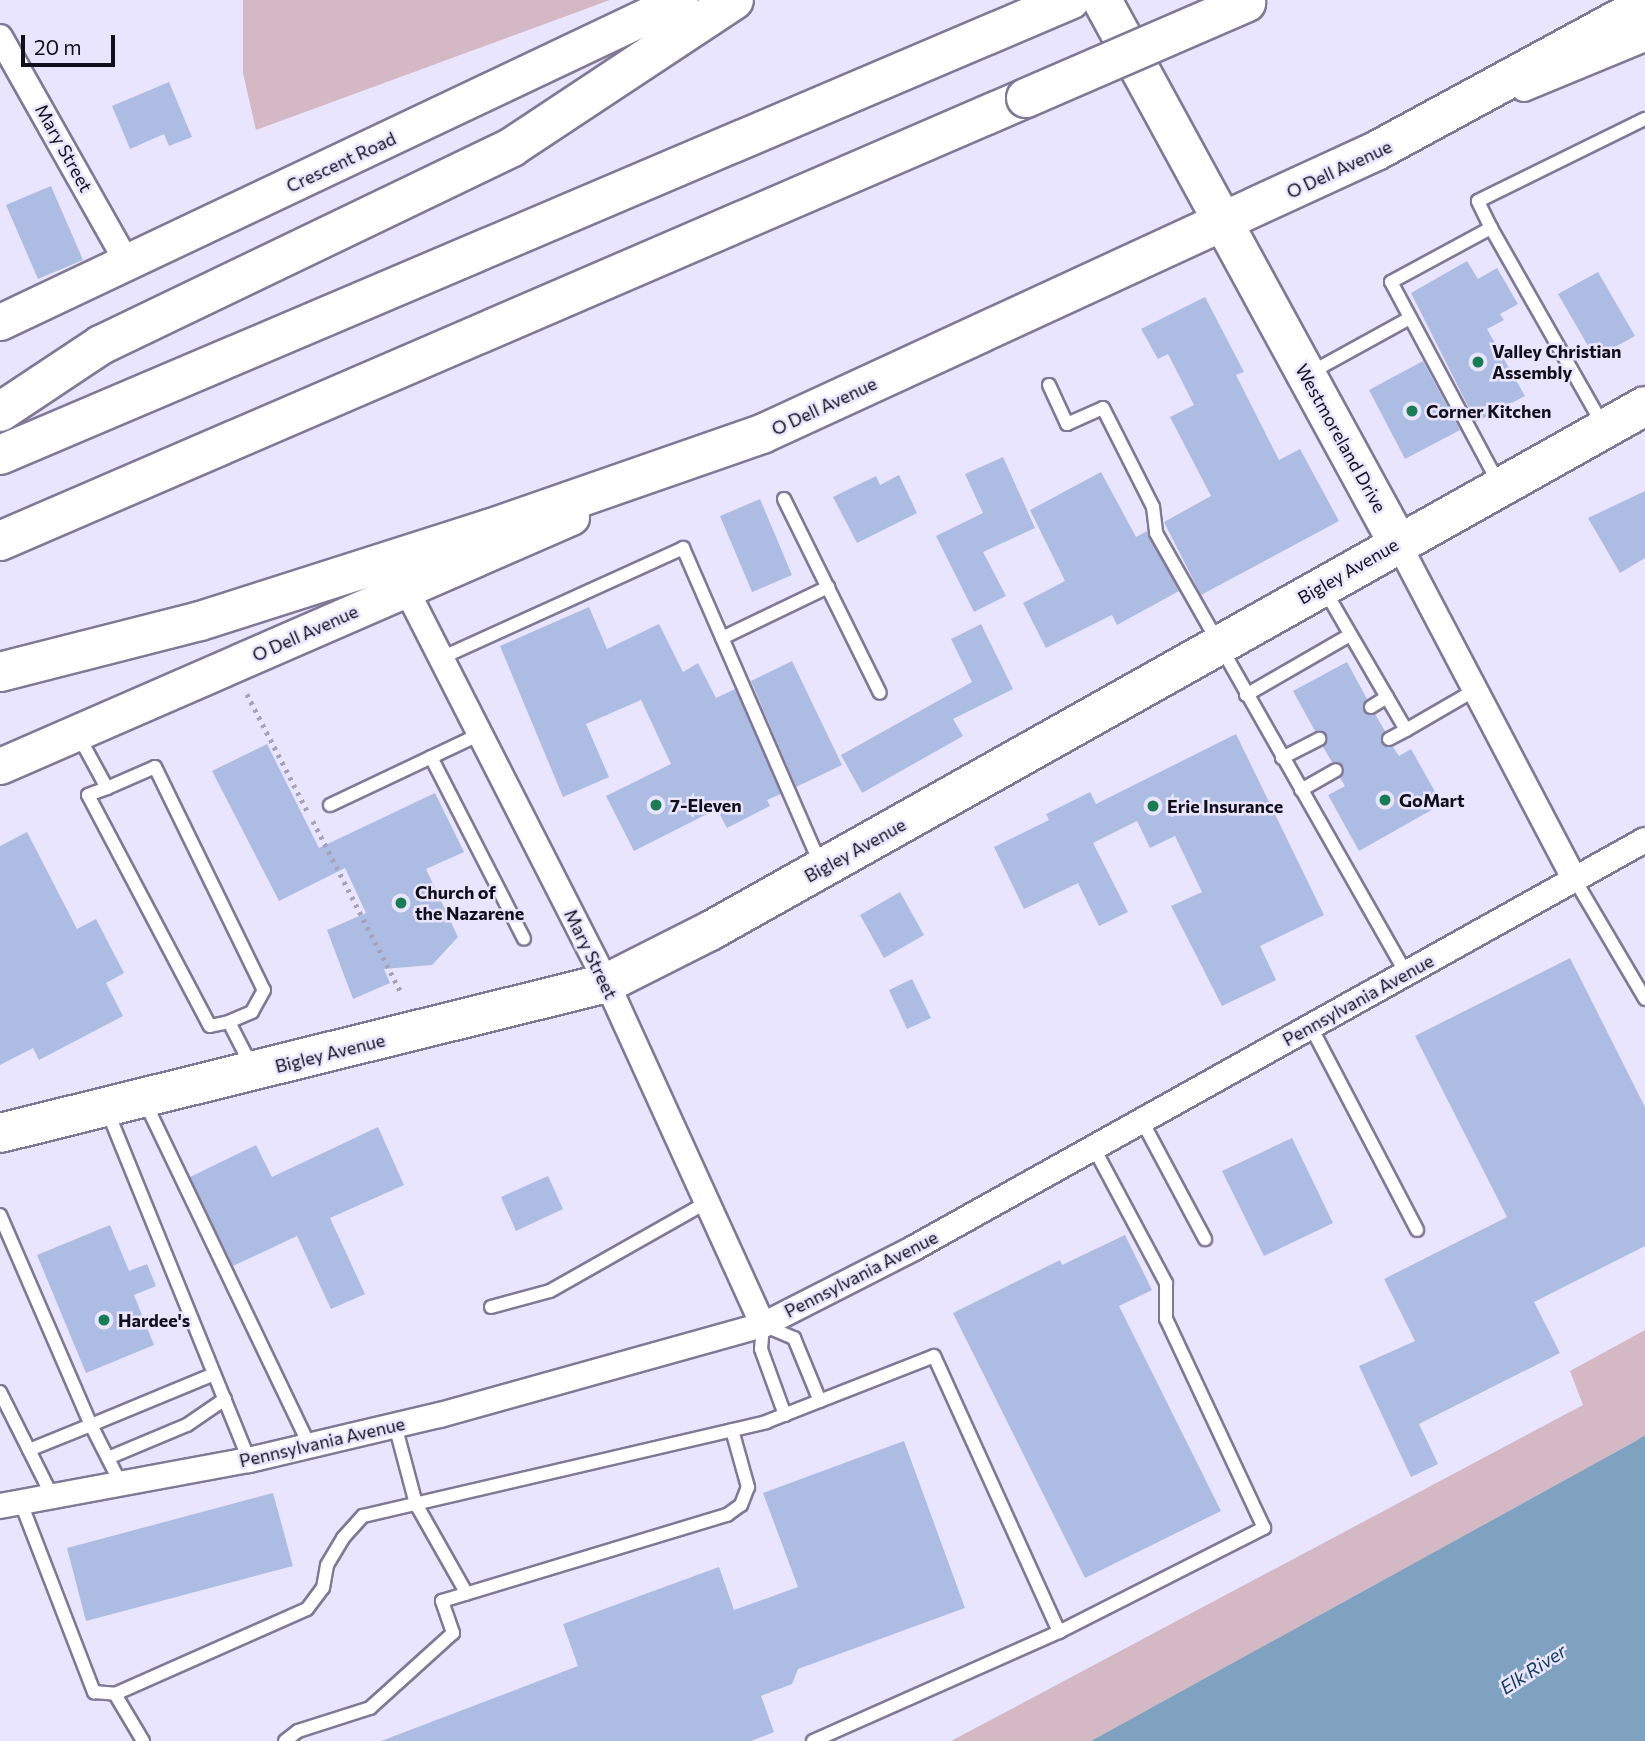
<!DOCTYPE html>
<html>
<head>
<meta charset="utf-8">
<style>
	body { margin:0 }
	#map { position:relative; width:1645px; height:1741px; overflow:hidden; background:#eae5ff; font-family:Commissioner,sans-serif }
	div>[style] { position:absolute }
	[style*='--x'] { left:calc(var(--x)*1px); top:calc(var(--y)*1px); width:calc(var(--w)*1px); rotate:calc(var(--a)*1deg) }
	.green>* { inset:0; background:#d4b8c4 }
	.water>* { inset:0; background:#7ea2bf }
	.building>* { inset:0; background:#adbce3 }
	.path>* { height:4.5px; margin-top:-2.25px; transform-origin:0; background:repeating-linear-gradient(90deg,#a6a2b7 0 3.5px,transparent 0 8.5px) }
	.roads { filter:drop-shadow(2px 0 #807996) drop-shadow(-2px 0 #807996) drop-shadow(0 2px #807996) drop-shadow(0 -2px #807996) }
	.lane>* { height:12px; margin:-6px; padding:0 6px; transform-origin:6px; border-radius:6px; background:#fff }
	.street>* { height:24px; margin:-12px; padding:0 12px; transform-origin:12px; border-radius:12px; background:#fff }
	.secondary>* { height:35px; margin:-17.5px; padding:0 17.5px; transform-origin:17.5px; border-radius:17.5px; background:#fff }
	.primary>* { height:38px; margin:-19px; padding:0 19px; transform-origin:19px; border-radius:19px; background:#fff }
	.highway>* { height:38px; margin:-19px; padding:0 19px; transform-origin:19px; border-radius:19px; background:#fff }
	.bridges { filter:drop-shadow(2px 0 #807996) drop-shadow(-2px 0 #807996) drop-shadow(0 2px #807996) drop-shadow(0 -2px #807996) }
	.highway-bridge>* { height:38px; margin:-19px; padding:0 19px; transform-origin:19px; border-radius:19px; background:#fff }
	.dots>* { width:19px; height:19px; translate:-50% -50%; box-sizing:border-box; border:4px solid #eae5ff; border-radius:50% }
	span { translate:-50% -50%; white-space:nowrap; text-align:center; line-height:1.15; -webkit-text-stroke:5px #eae5ff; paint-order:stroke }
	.street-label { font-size:18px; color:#110f19 }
	.poi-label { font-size:18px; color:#110f19; font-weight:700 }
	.left { translate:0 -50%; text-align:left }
	.water-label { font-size:19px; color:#0e3b58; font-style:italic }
	.scale { position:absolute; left:21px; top:35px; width:94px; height:32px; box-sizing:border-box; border:4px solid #110f19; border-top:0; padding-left:9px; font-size:21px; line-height:24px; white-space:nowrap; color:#110f19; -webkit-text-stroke:5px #eae5ff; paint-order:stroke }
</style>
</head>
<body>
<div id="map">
	<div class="green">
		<i style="clip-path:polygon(243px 0,610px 0,256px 130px,243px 73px)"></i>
		<i style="clip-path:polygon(1645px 1330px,1645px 1435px,1634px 1442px,1091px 1741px,951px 1741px,1583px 1405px,1570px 1371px)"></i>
	</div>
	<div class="water">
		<i style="clip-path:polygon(1645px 1435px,1645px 1741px,1091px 1741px,1634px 1442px)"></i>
	</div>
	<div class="building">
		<i style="clip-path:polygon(169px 82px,192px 137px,169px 146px,164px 134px,130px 149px,112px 106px)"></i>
		<i style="clip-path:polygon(51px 186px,83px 260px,38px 279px,6px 205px)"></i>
		<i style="clip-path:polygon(1467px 261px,1478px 279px,1497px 268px,1518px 304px,1500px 314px,1504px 320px,1487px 329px,1525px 396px,1476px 422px,1411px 293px)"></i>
		<i style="clip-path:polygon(1598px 272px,1635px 336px,1595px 358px,1558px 294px)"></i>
		<i style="clip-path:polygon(1205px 297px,1244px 372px,1236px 375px,1279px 460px,1300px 449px,1339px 521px,1201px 595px,1164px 522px,1211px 496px,1170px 417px,1194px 405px,1168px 354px,1158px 359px,1141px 329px)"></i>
		<i style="clip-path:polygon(1423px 361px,1460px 430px,1405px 459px,1369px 390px)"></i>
		<i style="clip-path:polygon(1003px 457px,1035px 528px,983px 552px,1006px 596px,974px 612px,936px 536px,983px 513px,965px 474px)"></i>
		<i style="clip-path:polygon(1101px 472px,1136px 537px,1147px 531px,1179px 591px,1117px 625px,1112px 615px,1046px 648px,1023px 603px,1065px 581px,1030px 510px)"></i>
		<i style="clip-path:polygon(899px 475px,917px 513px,857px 543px,833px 497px,876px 476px,880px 485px)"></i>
		<i style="clip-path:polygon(1645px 491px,1645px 558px,1620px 573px,1588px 518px)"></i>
		<i style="clip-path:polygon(760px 499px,792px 575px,752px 592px,720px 516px)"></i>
		<i style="clip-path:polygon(589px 607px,607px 649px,659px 624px,683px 672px,698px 663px,716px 698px,735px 689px,781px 794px,767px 800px,770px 806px,727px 828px,717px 809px,634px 851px,606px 796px,671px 764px,641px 700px,586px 724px,609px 777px,563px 797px,500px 646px)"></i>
		<i style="clip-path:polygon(981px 624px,1013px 689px,953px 719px,963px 736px,862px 793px,841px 755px,972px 682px,951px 639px)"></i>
		<i style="clip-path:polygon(792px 661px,842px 765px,796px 787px,751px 681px)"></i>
		<i style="clip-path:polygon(1347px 662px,1367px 699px,1363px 711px,1375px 714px,1385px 731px,1382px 744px,1393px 747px,1399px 756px,1411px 749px,1442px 804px,1359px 851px,1328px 795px,1345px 786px,1340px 778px,1344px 766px,1332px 762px,1323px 747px,1326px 734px,1315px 731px,1293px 691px)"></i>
		<i style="clip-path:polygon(1236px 734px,1324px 915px,1260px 946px,1276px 980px,1222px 1006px,1171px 906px,1202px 892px,1175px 836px,1150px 848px,1137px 821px,1093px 843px,1128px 912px,1099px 926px,1078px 883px,1024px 909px,994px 847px,1049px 820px,1046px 814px,1090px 792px,1096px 804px)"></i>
		<i style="clip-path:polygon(267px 744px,319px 848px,435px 793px,464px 852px,426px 869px,458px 937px,432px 965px,384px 969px,390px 983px,353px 999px,327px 930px,366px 913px,345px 868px,279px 901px,212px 771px)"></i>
		<i style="clip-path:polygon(27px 832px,77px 929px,96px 919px,124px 973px,106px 983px,123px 1016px,39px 1060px,33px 1048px,0 1065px,0 846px)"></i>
		<i style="clip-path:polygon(900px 892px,924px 935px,884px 958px,860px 915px)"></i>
		<i style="clip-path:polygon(1570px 958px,1645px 1107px,1645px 1246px,1534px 1302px,1560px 1353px,1419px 1424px,1438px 1464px,1411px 1477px,1359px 1366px,1415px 1341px,1384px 1279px,1507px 1217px,1415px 1036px)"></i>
		<i style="clip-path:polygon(912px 979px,931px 1018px,907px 1029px,889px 990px)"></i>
		<i style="clip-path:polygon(378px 1127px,404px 1185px,330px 1218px,365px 1294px,331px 1309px,297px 1236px,233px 1266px,190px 1177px,256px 1145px,272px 1177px)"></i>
		<i style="clip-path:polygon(1292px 1138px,1333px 1223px,1264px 1256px,1222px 1171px)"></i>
		<i style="clip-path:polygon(548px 1176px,563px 1209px,516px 1231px,501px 1197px)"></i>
		<i style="clip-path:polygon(110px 1225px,129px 1271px,147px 1264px,156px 1286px,134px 1295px,154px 1345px,86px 1373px,37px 1255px)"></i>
		<i style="clip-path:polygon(1125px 1235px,1152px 1290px,1119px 1306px,1221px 1511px,1085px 1578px,953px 1313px,1060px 1260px,1062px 1265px)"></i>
		<i style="clip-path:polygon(904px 1441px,965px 1608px,798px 1669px,792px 1684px,761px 1696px,774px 1732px,751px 1741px,381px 1741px,578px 1666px,563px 1624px,719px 1567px,734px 1610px,798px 1587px,763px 1493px)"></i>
		<i style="clip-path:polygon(273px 1493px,293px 1566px,86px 1621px,67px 1548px)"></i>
	</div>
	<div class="path">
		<i style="--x:247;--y:694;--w:131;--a:62.7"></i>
		<i style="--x:313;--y:821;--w:195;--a:62.8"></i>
	</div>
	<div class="roads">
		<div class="lane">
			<i style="--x:1491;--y:228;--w:30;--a:-116"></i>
			<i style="--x:1478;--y:201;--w:186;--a:-26.2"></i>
			<i style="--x:1310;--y:373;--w:114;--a:-28.8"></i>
			<i style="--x:1049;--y:385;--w:43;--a:65.2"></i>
			<i style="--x:1067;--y:424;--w:39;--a:-24"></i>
			<i style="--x:1103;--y:408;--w:111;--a:63.2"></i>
			<i style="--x:1153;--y:507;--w:26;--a:83"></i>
			<i style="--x:1156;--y:533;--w:506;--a:60.4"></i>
			<i style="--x:1499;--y:484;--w:229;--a:-118.1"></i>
			<i style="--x:1391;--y:282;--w:114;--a:-28.4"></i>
			<i style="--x:1491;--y:228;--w:227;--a:60.4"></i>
			<i style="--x:784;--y:499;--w:216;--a:63.7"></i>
			<i style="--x:1324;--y:589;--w:163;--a:59.8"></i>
			<i style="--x:1406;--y:730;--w:80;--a:-30.1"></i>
			<i style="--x:722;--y:638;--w:118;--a:-25.7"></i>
			<i style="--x:441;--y:658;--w:266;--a:-24.4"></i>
			<i style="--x:683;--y:548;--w:346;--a:66.5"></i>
			<i style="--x:1246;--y:695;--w:120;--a:-30"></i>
			<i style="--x:1371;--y:707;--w:19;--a:-32"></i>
			<i style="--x:77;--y:733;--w:63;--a:61.4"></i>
			<i style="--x:107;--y:788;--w:20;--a:160"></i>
			<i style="--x:88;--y:795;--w:261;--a:62.2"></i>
			<i style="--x:210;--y:1026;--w:19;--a:-12"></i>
			<i style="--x:229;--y:1022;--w:51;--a:62.9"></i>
			<i style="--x:1389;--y:739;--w:19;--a:-28"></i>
			<i style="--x:431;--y:757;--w:204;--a:62.9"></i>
			<i style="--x:1282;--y:758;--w:42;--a:-27.2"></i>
			<i style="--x:107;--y:788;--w:52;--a:-23.6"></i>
			<i style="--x:155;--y:767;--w:248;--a:64"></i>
			<i style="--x:264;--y:990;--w:25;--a:119"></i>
			<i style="--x:252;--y:1012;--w:25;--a:157"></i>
			<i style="--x:1301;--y:790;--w:40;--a:-29.7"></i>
			<i style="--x:330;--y:805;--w:166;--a:-25.3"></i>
			<i style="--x:1575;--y:880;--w:138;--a:59.5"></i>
			<i style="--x:1311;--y:1027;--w:229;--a:62.4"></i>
			<i style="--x:144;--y:1100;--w:382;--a:64.4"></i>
			<i style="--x:107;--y:1110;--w:378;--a:67.9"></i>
			<i style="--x:1142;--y:1121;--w:134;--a:61.9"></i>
			<i style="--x:0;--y:1215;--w:229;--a:66.6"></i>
			<i style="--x:91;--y:1425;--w:133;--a:-22.5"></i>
			<i style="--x:491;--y:1307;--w:61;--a:-15.2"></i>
			<i style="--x:550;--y:1291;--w:180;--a:-29.5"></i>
			<i style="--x:0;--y:1392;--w:119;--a:63.4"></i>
			<i style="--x:785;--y:1415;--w:70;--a:-110"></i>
			<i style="--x:761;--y:1349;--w:24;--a:-85"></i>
			<i style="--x:763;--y:1325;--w:34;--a:23"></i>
			<i style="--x:794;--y:1338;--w:68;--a:67.6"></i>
			<i style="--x:395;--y:1425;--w:82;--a:75.1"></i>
			<i style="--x:416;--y:1504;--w:103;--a:60.5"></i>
			<i style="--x:29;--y:1450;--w:67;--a:-22"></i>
			<i style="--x:91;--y:1425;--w:68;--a:63.1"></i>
			<i style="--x:108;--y:1458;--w:86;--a:-22.7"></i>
			<i style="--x:187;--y:1425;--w:46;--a:-34.4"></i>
			<i style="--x:21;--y:1503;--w:203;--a:68.9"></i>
			<i style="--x:94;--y:1692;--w:21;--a:5"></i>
			<i style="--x:115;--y:1694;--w:210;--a:-23.9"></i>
			<i style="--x:307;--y:1609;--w:26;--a:-53"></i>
			<i style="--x:323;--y:1588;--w:23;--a:-80"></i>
			<i style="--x:327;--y:1565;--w:31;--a:-59"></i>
			<i style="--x:343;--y:1538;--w:30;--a:-48"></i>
			<i style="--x:363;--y:1516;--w:414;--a:-13.1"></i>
			<i style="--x:766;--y:1422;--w:180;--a:-21.4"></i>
			<i style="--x:934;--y:1356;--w:303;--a:65.6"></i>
			<i style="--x:1059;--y:1632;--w:230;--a:-26.9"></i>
			<i style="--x:1264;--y:1528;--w:231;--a:-115.1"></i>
			<i style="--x:1166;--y:1319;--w:36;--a:-90"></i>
			<i style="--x:1166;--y:1283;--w:153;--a:-118.1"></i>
			<i style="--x:115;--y:1694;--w:55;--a:59.2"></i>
			<i style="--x:285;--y:1741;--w:16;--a:-38"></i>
			<i style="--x:298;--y:1731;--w:76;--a:-17.7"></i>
			<i style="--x:370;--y:1708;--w:112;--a:-42.1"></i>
			<i style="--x:453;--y:1633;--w:34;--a:-109"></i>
			<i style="--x:442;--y:1601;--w:298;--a:-16.8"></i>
			<i style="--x:727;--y:1515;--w:17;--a:-36"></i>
			<i style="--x:741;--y:1505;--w:19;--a:-69"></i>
			<i style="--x:748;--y:1487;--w:59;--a:-105.7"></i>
			<i style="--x:813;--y:1741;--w:269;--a:-23.9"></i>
		</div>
		<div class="street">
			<i style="--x:0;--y:37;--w:257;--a:60.6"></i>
			<i style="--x:1524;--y:89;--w:131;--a:-22.5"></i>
			<i style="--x:1398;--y:543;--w:381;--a:62.3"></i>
			<i style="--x:406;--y:589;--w:442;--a:63"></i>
			<i style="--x:607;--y:983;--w:376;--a:65.5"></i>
			<i style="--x:0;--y:1506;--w:253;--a:-10.5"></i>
			<i style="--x:249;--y:1460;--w:196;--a:-13.3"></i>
			<i style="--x:440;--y:1415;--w:335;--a:-15.6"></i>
			<i style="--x:763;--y:1325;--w:169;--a:-27"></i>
			<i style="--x:914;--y:1248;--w:837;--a:-29.17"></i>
		</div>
		<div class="secondary">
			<i style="--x:0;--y:322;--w:752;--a:-25.34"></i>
			<i style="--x:0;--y:766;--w:623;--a:-23.56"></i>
		</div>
		<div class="primary">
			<i style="--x:1102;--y:0;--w:618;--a:61.4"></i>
			<i style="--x:762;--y:434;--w:678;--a:-24.75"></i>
			<i style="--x:0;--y:1133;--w:625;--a:-13.88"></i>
			<i style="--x:607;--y:983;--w:115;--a:-26.8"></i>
			<i style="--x:710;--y:931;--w:1072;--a:-29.31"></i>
		</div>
		<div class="highway">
			<i style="--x:1378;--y:150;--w:304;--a:-28.5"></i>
			<i style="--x:0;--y:412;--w:121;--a:-33.6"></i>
			<i style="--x:101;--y:345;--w:456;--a:-25.7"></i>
			<i style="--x:512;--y:147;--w:266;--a:-33.5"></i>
			<i style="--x:0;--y:455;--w:1163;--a:-23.04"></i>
			<i style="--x:0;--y:541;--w:1118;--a:-23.35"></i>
			<i style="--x:0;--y:672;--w:206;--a:-14.3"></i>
			<i style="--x:200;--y:621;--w:303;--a:-17.7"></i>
			<i style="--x:489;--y:529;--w:289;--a:-19.2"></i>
		</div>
	</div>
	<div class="bridges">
		<div class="highway-bridge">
			<i style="--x:1026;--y:98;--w:240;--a:-23.4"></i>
		</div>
	</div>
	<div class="dots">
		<i style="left:1478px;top:362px;background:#187c55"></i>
		<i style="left:1412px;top:411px;background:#187c55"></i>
		<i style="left:1385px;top:800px;background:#187c55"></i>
		<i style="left:656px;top:805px;background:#187c55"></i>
		<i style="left:1153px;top:806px;background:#187c55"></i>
		<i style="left:401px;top:903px;background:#187c55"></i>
		<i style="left:104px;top:1320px;background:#187c55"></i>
	</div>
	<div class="street-label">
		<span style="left:64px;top:148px;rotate:61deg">Mary Street</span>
		<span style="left:341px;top:162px;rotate:-25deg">Crescent Road</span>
		<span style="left:1339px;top:169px;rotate:-25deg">O Dell Avenue</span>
		<span style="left:824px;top:406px;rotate:-25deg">O Dell Avenue</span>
		<span style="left:1341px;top:438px;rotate:61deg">Westmoreland Drive</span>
		<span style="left:1348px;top:571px;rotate:-30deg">Bigley Avenue</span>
		<span style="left:305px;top:633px;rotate:-24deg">O Dell Avenue</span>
		<span style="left:855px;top:850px;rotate:-29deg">Bigley Avenue</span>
		<span style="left:591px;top:954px;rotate:64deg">Mary Street</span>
		<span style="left:1358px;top:1000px;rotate:-29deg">Pennsylvania Avenue</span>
		<span style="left:330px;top:1053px;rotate:-14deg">Bigley Avenue</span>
		<span style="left:861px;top:1274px;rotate:-27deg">Pennsylvania Avenue</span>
		<span style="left:322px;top:1442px;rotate:-13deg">Pennsylvania Avenue</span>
	</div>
	<div class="poi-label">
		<span class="left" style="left:1492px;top:362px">Valley Christian<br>Assembly</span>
		<span class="left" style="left:1426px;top:411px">Corner Kitchen</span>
		<span class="left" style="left:1399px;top:800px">GoMart</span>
		<span class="left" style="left:670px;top:805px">7-Eleven</span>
		<span class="left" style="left:1167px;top:806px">Erie Insurance</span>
		<span class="left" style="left:415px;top:903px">Church of<br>the Nazarene</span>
		<span class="left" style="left:118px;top:1320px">Hardee's</span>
	</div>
	<div class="water-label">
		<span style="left:1533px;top:1669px;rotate:-33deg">Elk River</span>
	</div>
	<div class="scale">20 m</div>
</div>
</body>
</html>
